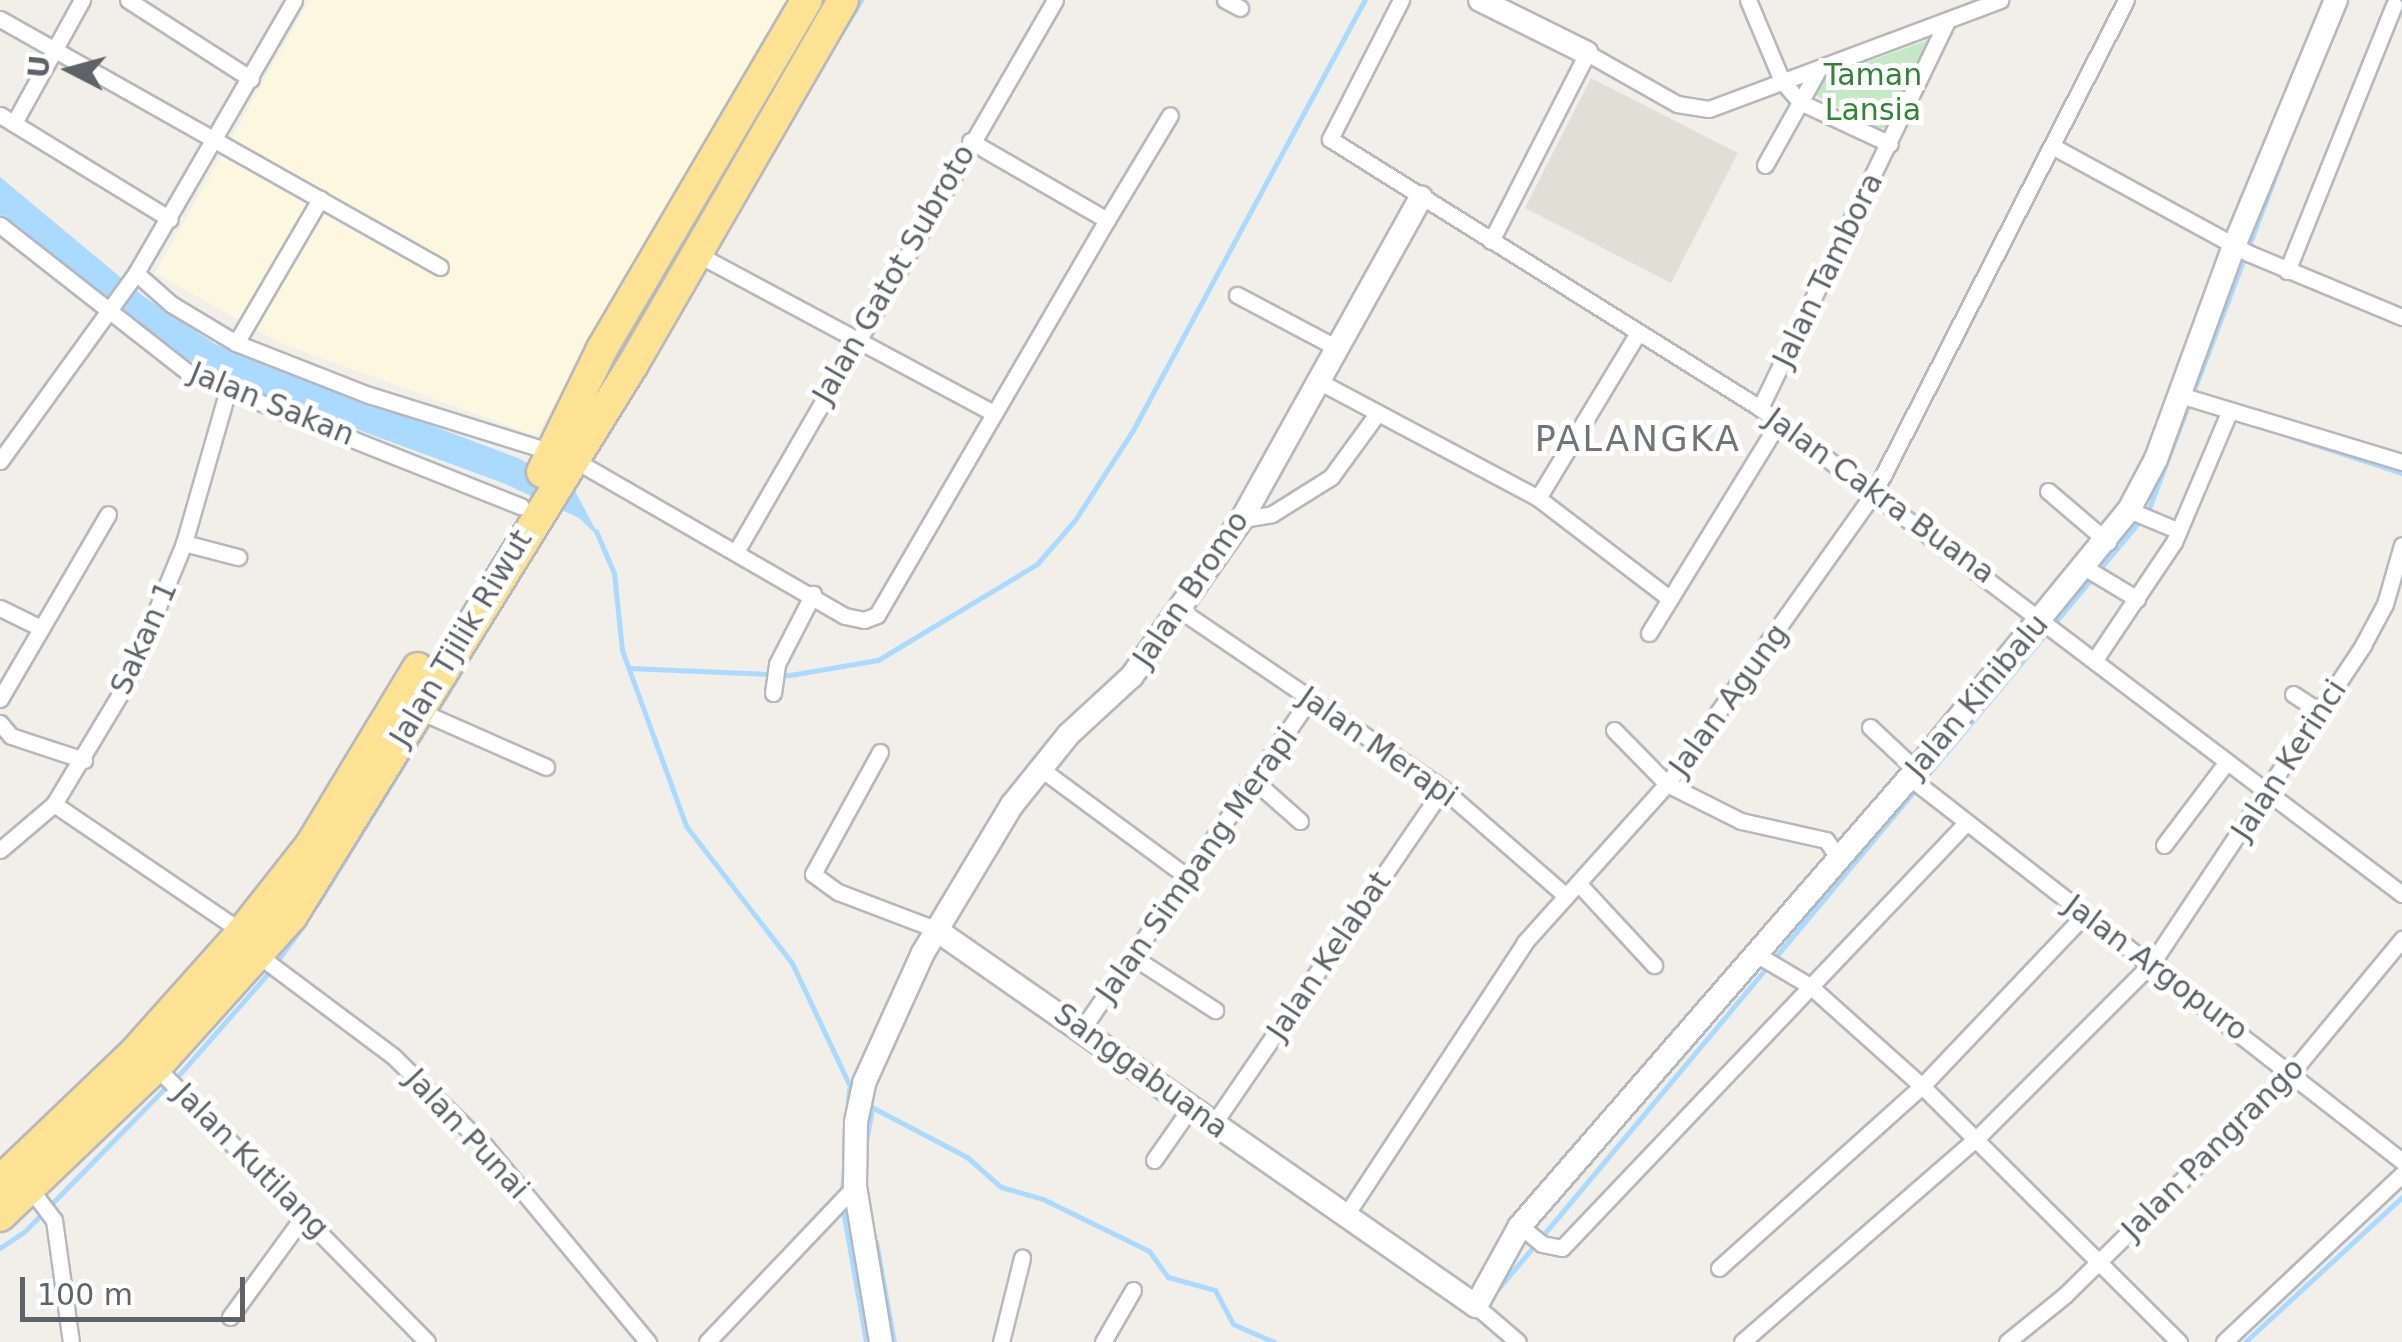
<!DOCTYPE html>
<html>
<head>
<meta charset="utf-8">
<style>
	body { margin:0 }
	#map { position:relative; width:2402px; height:1342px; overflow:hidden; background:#f1efe8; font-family:"DejaVu Sans",sans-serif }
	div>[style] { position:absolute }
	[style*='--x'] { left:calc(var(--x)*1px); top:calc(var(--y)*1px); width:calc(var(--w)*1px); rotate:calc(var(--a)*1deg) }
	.commercial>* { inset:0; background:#fef7e0 }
	.education>* { inset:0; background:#e1ded6 }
	.green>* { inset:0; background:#c5e8c5 }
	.water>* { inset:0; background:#aadaff }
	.stream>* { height:5px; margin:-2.5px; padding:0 2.5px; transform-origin:2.5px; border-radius:2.5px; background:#aadaff }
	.roads { filter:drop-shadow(2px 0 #b5b8bc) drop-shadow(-2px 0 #b5b8bc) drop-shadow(0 2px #b5b8bc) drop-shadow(0 -2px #b5b8bc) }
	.street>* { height:15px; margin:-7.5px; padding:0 7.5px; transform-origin:7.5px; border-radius:7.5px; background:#fff }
	.secondary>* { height:22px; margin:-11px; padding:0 11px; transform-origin:11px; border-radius:11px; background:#fff }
	.highway>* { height:30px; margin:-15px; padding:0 15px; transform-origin:15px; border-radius:15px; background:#fde293 }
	span { translate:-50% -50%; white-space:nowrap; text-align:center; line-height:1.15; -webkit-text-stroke:10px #fff; paint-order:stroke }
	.park-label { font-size:30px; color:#348238 }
	.street-label { font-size:30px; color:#5f6368 }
	.quarter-label { font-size:35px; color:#70757a; letter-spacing:2.5px }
	.north { position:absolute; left:20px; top:20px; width:100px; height:100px; -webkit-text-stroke:8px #fff; paint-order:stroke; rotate:276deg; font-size:28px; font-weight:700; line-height:40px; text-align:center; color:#5f6368 }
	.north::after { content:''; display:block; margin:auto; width:35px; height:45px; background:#5f6368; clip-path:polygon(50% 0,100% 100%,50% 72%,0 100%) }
	.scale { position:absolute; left:20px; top:1277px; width:225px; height:45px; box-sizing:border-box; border:5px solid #5f6368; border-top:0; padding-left:12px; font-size:30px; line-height:35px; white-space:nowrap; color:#5f6368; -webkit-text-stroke:8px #fff; paint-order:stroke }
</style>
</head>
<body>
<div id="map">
	<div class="commercial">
		<i style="clip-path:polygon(309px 0,792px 0,536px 436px,280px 343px,155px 273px)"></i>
	</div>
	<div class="education">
		<i style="clip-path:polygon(1591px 78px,1738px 153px,1671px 283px,1525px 208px)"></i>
	</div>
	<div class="green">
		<i style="clip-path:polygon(1928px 40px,1891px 128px,1876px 128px,1814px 94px,1820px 79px)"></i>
	</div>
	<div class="water">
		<i style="clip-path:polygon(0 177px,143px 296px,215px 344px,518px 458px,574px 489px,600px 538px,579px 518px,503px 483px,255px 392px,177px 354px,0 215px)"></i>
	</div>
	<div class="stream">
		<i style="--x:843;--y:30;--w:35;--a:-59"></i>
		<i style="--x:2271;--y:430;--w:138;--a:18.2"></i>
		<i style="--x:596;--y:531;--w:46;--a:66.8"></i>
		<i style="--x:614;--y:573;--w:77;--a:84.1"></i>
		<i style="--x:622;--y:650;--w:187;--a:70"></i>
		<i style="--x:686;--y:826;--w:173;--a:52.3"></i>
		<i style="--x:792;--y:963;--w:146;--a:64.8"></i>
		<i style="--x:629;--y:668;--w:161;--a:2.5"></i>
		<i style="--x:790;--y:675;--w:89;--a:-9.7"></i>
		<i style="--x:878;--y:660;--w:186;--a:-31.1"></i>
		<i style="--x:1037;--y:564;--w:58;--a:-49.2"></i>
		<i style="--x:1075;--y:520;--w:107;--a:-57.2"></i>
		<i style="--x:1133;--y:430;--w:489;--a:-61.7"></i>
		<i style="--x:316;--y:906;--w:280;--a:-58.3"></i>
		<i style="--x:277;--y:961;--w:47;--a:-53.6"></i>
		<i style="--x:178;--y:1076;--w:141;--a:-48.7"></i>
		<i style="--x:866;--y:1104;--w:114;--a:27.7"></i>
		<i style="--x:967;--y:1157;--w:45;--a:41.4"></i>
		<i style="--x:1001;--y:1187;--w:44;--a:15.9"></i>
		<i style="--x:1043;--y:1199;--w:118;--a:26.1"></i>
		<i style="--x:1149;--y:1251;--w:32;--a:54"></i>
		<i style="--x:1168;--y:1277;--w:49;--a:15.5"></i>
		<i style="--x:1215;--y:1290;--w:38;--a:62"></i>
		<i style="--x:1233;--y:1324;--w:45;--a:23.7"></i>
		<i style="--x:866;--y:1142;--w:35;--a:-80"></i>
		<i style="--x:842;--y:1193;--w:104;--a:-86.1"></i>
		<i style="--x:842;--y:1204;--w:140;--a:80.1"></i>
		<i style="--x:876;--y:1242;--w:102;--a:79.8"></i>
		<i style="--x:0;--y:1248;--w:29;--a:-34"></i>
		<i style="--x:24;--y:1232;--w:202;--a:-45.6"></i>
		<i style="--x:1498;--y:1289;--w:1014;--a:-50.12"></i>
		<i style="--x:2148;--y:511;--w:374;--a:-69.2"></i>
		<i style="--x:2245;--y:1342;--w:214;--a:-42.7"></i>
	</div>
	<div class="roads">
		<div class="street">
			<i style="--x:128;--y:0;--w:146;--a:32.7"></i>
			<i style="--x:1225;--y:0;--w:17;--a:28"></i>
			<i style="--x:1401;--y:0;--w:156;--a:117.1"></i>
			<i style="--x:1330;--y:139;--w:507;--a:32.03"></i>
			<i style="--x:1760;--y:408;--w:805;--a:37.13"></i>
			<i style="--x:1748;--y:0;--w:88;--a:67.2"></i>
			<i style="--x:1782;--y:81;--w:28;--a:49"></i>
			<i style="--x:1800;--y:102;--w:99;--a:25"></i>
			<i style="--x:0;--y:19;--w:505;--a:29.41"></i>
			<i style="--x:0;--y:115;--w:199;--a:31.5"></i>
			<i style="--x:14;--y:123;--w:141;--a:-61.1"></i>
			<i style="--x:2052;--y:146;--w:223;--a:28.6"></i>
			<i style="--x:2248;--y:253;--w:167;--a:22.6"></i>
			<i style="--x:1765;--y:165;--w:107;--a:-60.8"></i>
			<i style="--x:1107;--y:220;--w:122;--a:-59"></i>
			<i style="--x:0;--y:225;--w:243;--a:38.1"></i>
			<i style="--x:191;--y:375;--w:355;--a:21.7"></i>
			<i style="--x:1491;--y:241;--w:211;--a:-62.9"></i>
			<i style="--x:1587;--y:53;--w:103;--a:29.5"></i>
			<i style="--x:1677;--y:104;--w:32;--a:9"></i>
			<i style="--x:1709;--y:109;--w:311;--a:-20.5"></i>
			<i style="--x:697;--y:254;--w:337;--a:28.2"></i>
			<i style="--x:2287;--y:271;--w:287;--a:-68.1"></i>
			<i style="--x:136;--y:273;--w:47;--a:41.5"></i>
			<i style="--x:171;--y:304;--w:76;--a:31"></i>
			<i style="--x:236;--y:343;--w:143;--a:21.4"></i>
			<i style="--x:369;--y:395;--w:212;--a:17.3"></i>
			<i style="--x:571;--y:458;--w:316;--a:30"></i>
			<i style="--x:845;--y:616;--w:19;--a:12"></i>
			<i style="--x:864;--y:620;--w:14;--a:-21"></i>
			<i style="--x:877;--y:615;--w:457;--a:-59.8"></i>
			<i style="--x:1107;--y:220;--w:158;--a:-150"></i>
			<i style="--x:1237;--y:295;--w:113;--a:27.9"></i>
			<i style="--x:236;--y:343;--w:167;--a:-59.7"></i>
			<i style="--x:1318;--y:381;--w:249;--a:28"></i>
			<i style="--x:1538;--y:498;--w:166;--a:37.4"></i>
			<i style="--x:2180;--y:395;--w:232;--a:16.8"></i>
			<i style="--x:1760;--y:408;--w:427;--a:-64.2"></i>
			<i style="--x:0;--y:461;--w:232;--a:-54.1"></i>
			<i style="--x:136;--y:273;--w:315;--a:-59.9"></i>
			<i style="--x:2048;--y:491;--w:79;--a:40.4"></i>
			<i style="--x:1538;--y:498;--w:193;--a:-58.8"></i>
			<i style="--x:2129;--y:510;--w:54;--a:22.8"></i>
			<i style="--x:1242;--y:519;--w:30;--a:-9"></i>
			<i style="--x:1272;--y:514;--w:70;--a:-32.1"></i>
			<i style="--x:1331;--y:477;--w:78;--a:-53.9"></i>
			<i style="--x:184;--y:543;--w:56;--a:14.5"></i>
			<i style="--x:737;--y:550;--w:635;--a:-59.96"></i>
			<i style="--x:2084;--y:567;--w:62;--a:31.1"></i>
			<i style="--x:0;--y:608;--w:46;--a:26"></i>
			<i style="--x:1180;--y:610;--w:318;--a:34.2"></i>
			<i style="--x:1443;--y:789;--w:163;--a:41"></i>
			<i style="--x:1649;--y:633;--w:248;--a:-58.4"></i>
			<i style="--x:2096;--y:658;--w:140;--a:-56.1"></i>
			<i style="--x:2174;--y:542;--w:143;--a:-67"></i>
			<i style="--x:773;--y:693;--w:29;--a:-82"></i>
			<i style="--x:777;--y:664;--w:79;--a:-62.8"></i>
			<i style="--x:2293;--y:694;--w:33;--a:33"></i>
			<i style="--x:0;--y:699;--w:214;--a:-59.7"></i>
			<i style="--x:417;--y:710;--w:141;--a:23.8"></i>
			<i style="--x:0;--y:723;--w:17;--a:50"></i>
			<i style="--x:11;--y:736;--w:77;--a:18.2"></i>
			<i style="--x:1870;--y:727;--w:63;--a:43.1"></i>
			<i style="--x:1614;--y:730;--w:76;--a:45.5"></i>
			<i style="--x:1667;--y:784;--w:83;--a:26.6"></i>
			<i style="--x:1741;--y:821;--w:87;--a:12.6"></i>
			<i style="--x:1826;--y:840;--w:19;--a:55"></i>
			<i style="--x:880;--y:752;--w:139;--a:118.8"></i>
			<i style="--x:813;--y:874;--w:31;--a:36"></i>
			<i style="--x:838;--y:892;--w:104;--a:20.9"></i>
			<i style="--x:1041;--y:769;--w:180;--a:36.4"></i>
			<i style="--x:1909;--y:777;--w:625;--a:37.92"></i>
			<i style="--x:1258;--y:784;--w:56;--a:41.4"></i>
			<i style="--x:54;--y:804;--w:227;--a:34.2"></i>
			<i style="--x:2164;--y:845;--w:103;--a:-52.9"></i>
			<i style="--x:0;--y:850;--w:71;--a:-40.4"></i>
			<i style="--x:54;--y:804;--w:140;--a:-59"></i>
			<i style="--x:126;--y:684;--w:152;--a:-67.6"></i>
			<i style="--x:184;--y:543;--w:156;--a:-74"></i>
			<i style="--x:1578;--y:883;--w:112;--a:47.2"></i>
			<i style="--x:1756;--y:954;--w:63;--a:30.7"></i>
			<i style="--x:1810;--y:986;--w:150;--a:41.8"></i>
			<i style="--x:1922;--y:1086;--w:363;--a:44.9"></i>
			<i style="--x:258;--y:955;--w:169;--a:36.8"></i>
			<i style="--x:393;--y:1056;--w:130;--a:44.4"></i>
			<i style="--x:486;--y:1147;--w:254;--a:50.3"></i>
			<i style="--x:1133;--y:957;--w:98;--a:32.9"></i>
			<i style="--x:1082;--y:1029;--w:401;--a:-55.4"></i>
			<i style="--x:156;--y:1067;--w:386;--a:45.4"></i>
			<i style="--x:1214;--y:1123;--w:405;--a:-55.6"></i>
			<i style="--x:1154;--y:1160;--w:65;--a:-55.1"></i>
			<i style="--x:29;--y:1187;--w:41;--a:52.9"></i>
			<i style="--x:54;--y:1220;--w:123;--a:82.1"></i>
			<i style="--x:1344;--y:1218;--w:330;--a:-56.7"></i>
			<i style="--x:1525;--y:942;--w:212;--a:-48.1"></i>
			<i style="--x:1667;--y:784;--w:359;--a:-54.6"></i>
			<i style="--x:1875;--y:491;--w:551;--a:-62.92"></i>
			<i style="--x:1520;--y:1226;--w:28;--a:39"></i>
			<i style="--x:1542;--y:1244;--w:20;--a:11"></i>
			<i style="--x:1562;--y:1248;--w:586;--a:-46.45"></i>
			<i style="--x:1719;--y:1268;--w:273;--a:-41.9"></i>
			<i style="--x:1922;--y:1086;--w:236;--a:-46.5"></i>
			<i style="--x:1476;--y:1306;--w:55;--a:40.6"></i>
			<i style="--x:230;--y:1317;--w:127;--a:-53.9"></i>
			<i style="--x:707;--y:1342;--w:215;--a:-46.5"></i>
			<i style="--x:1001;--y:1342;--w:87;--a:-76"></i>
			<i style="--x:1103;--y:1342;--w:60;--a:-60"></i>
			<i style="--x:1742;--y:1342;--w:313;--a:-41"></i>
			<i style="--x:1978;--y:1137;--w:246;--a:-45"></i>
			<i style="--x:2152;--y:963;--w:382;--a:-56.4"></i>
			<i style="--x:2363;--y:645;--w:47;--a:-61.8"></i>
			<i style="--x:2385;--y:604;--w:61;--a:-73.9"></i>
			<i style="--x:2007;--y:1342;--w:75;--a:-39"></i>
			<i style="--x:2065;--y:1295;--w:318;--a:-44.5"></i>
			<i style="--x:2292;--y:1072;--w:173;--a:-50.4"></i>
			<i style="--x:2224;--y:1342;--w:245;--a:-43.3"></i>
		</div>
		<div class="secondary">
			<i style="--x:1480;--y:0;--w:119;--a:26.4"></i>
			<i style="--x:935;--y:929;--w:659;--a:34.87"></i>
			<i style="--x:1476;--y:1306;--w:91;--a:-61.2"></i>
			<i style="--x:1520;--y:1226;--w:604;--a:-49.03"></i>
			<i style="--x:1916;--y:770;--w:336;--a:-50.7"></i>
			<i style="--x:2129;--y:510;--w:58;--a:-62.1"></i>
			<i style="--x:2156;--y:459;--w:227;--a:-69.9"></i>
			<i style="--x:2234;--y:246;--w:266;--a:-67.5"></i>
			<i style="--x:881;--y:1342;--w:158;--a:-99.5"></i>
			<i style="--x:855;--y:1186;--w:64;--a:-89.1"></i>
			<i style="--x:856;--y:1122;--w:40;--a:-78"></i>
			<i style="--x:864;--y:1083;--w:143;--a:-65.6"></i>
			<i style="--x:923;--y:953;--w:173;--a:-59"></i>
			<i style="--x:1012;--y:805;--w:90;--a:-51.3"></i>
			<i style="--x:1068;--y:735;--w:87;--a:-42.7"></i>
			<i style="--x:1132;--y:676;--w:192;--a:-55"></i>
			<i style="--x:1242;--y:519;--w:368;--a:-60.9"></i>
		</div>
		<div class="highway">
			<i style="--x:542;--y:472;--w:137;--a:-64"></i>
			<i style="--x:602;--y:349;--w:405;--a:-59.6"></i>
			<i style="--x:0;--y:1181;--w:185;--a:-43.7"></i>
			<i style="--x:134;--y:1053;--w:162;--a:-48.2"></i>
			<i style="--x:242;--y:932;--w:110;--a:-51.7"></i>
			<i style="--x:310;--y:846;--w:208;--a:-58.8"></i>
			<i style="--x:0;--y:1216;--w:216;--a:-43.7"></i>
			<i style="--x:156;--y:1067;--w:203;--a:-48"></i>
			<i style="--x:292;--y:916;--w:647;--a:-58.28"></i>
			<i style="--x:632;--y:366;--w:422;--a:-60"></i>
		</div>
	</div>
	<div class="park-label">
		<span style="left:1873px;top:92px">Taman<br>Lansia</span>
	</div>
	<div class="street-label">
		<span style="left:1828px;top:270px;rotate:-64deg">Jalan Tambora</span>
		<span style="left:894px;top:274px;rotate:-60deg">Jalan Gatot Subroto</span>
		<span style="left:272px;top:404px;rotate:22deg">Jalan Sakan</span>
		<span style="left:1880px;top:496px;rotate:36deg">Jalan Cakra Buana</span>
		<span style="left:1191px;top:589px;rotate:-56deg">Jalan Bromo</span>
		<span style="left:144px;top:638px;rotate:-66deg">Sakan 1</span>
		<span style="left:461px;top:638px;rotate:-59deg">Jalan Tjilik Riwut</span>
		<span style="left:1977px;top:696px;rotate:-50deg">Jalan Kinibalu</span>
		<span style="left:1729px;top:700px;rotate:-54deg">Jalan Agung</span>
		<span style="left:1378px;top:747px;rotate:35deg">Jalan Merapi</span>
		<span style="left:2289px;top:760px;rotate:-57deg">Jalan Kerinci</span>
		<span style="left:1197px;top:865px;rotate:-55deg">Jalan Simpang Merapi</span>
		<span style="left:1329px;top:956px;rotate:-56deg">Jalan Kelabat</span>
		<span style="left:2156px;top:968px;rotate:37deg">Jalan Argopuro</span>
		<span style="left:1141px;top:1071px;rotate:36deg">Sanggabuana</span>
		<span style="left:467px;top:1134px;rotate:47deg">Jalan Punai</span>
		<span style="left:2213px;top:1149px;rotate:-45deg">Jalan Pangrango</span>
		<span style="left:251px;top:1161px;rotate:45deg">Jalan Kutilang</span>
	</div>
	<div class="quarter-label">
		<span style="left:1638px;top:439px">PALANGKA</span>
	</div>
	<div class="north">U</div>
	<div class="scale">100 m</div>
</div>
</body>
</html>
